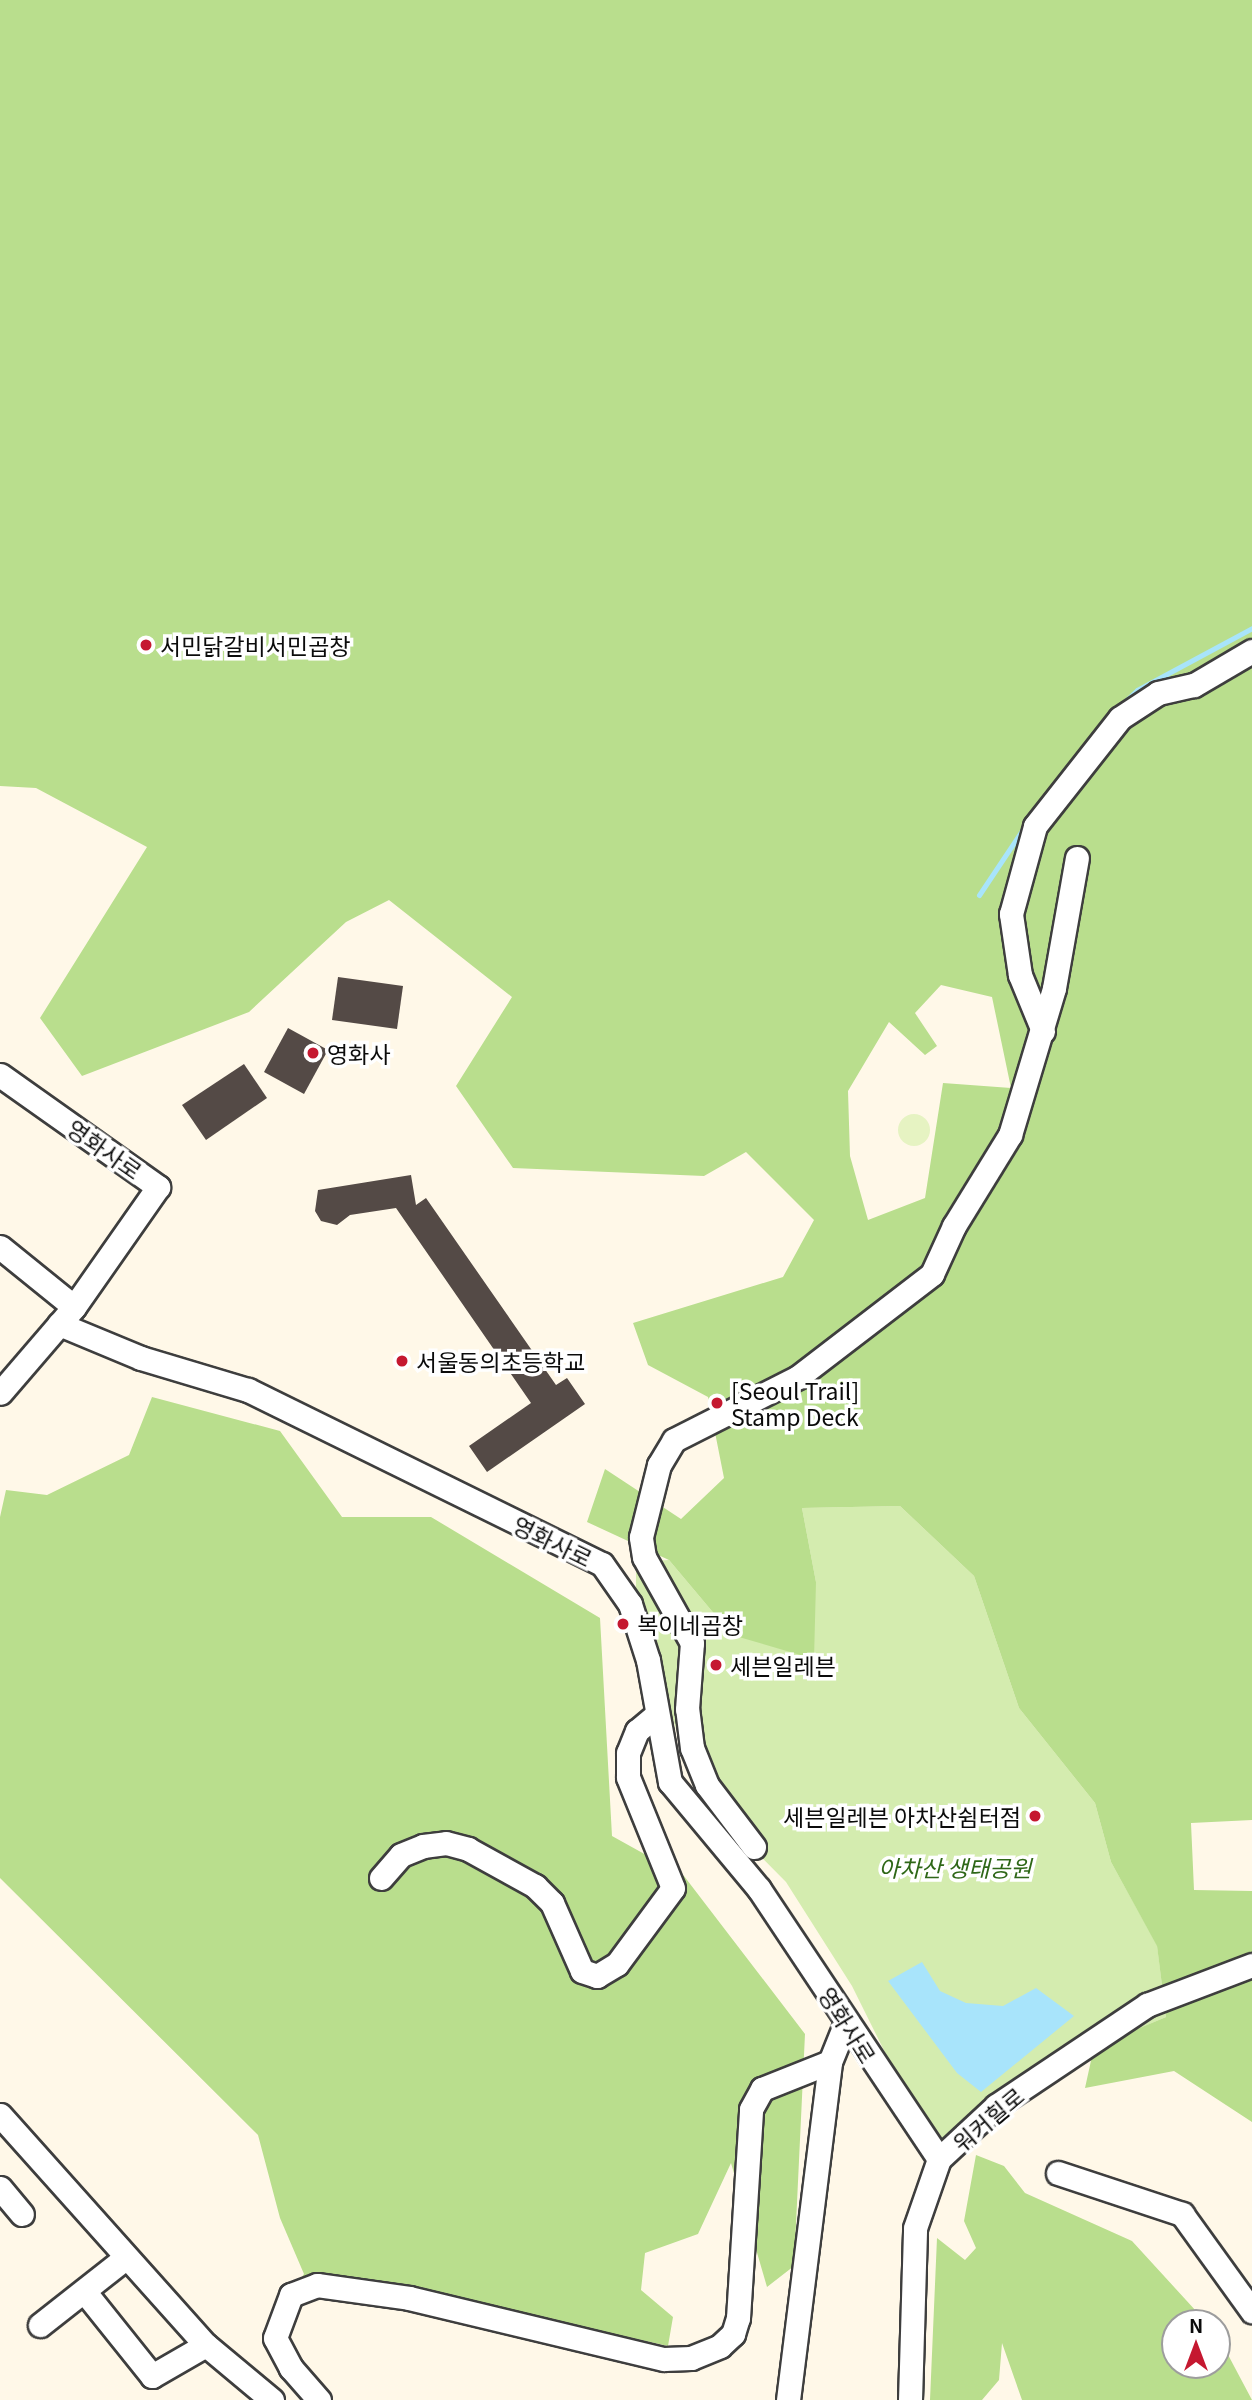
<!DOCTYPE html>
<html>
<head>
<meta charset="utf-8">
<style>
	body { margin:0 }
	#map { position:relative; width:1252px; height:2400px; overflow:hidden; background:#fff8e8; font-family:Georgia,"Noto Sans KR",serif }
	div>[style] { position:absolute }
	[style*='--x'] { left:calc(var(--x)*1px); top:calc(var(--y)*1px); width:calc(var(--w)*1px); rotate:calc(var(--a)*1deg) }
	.green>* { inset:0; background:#d4ecaf }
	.forest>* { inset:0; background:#b9de8d }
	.pitch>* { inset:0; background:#e6f3c2 }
	.round { border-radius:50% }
	.water>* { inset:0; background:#a8e4fb }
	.stream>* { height:5px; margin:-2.5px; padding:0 2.5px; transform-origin:2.5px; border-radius:2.5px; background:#a8e4fb }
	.building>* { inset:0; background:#544a46 }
	.roads { filter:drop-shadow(2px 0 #3e3e3e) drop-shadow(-2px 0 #3e3e3e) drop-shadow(0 2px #3e3e3e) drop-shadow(0 -2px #3e3e3e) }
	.minor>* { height:23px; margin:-11.5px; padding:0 11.5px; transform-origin:11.5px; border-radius:11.5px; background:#fff }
	.dots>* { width:19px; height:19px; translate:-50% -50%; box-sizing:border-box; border:4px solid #fff; border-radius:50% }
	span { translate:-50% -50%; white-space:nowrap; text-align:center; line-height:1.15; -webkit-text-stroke:7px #fff; paint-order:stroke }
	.poi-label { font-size:23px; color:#0b0b0b }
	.left { translate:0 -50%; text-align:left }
	.right { translate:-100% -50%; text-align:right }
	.street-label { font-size:23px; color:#0b0b0b }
	.park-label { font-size:23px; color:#2e6717; font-style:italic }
	.north { position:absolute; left:1161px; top:2309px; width:70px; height:70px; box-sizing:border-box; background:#fff; border:2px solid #9d9d9d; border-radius:50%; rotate:0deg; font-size:19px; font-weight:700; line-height:28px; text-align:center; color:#0b0b0b }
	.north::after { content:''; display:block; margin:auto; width:24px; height:32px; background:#c51830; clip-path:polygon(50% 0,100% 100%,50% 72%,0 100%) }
</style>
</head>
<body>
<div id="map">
	<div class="green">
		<i style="clip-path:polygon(900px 1506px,974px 1576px,1019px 1708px,1095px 1803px,1111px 1862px,1157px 1945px,1166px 2017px,1000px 2087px,935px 2153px,852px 1986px,786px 1882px,697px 1792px,636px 1608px,636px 1562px,669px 1560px,732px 1635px,816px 1582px,802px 1508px)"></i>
	</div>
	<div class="forest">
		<i style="clip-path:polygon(evenodd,0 0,1252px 0,1252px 1820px,1191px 1823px,1194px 1890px,1252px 1891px,1252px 2122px,1174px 2071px,1085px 2088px,1094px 2047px,1166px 2017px,1157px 1946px,1111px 1862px,1095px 1803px,1019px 1708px,974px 1576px,900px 1506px,802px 1508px,816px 1582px,814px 1659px,732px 1635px,669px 1560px,587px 1522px,605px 1469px,681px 1519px,724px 1478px,708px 1397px,648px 1365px,633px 1323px,783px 1277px,814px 1220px,746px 1152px,704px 1176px,513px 1168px,456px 1086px,512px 997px,389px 900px,346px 922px,249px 1012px,82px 1076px,40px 1018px,147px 847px,36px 788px,0 786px,0 0,941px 985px,992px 997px,1011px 1088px,943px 1083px,925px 1198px,868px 1220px,850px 1156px,848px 1091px,889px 1022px,925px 1055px,937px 1046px,915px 1013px,941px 985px)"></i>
		<i style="clip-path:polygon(152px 1397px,280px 1431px,342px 1517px,431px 1517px,600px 1618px,612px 1836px,684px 1876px,805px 2034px,794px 2266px,767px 2287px,731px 2163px,698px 2234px,645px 2253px,641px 2290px,673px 2317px,668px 2346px,427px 2293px,293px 2290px,304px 2274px,280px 2218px,258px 2135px,0 1878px,0 1517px,6px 1490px,47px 1495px,129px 1455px)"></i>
		<i style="clip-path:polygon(976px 2155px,1004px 2166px,1025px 2193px,1132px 2241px,1207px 2323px,1175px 2323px,1175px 2365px,1217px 2365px,1217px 2334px,1252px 2400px,1022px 2400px,1002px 2343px,999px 2380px,982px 2400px,930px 2400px,937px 2238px,965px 2260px,976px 2248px,964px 2221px)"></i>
	</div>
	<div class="pitch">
		<i class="round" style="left:898px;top:1114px;width:32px;height:32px"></i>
	</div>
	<div class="water">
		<i style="clip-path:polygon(922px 1962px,940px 1991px,966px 2003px,1003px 2006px,1036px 1988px,1074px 2016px,981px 2092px,957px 2073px,888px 1981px)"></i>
	</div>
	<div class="stream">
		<i style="--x:1120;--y:706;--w:23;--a:-43"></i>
		<i style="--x:1137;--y:690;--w:131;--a:-28.3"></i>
		<i style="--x:1089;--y:739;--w:28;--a:-51"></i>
		<i style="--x:979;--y:895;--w:83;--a:-56.3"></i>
	</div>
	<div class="building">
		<i style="clip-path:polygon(338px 977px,403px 986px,397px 1029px,332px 1020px)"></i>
		<i style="clip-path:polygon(288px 1028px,328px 1050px,304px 1094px,264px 1072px)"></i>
		<i style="clip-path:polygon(244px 1064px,267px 1098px,206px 1140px,182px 1105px)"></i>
		<i style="clip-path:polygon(411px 1175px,416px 1205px,426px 1198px,556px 1385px,567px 1378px,585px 1404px,487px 1472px,469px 1446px,531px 1403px,396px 1208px,350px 1215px,337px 1225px,321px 1221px,315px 1211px,318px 1190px)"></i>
	</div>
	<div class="roads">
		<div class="minor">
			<i style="--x:1043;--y:1031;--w:61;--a:-112.3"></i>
			<i style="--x:1020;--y:975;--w:62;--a:-98.4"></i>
			<i style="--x:1011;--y:914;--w:91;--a:-74.7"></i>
			<i style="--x:1035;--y:826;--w:137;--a:-51.8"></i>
			<i style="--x:1120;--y:718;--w:45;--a:-33.3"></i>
			<i style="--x:1158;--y:693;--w:37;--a:-13"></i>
			<i style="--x:1194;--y:685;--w:67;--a:-30.4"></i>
			<i style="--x:0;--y:1075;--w:194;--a:35.3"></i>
			<i style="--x:158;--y:1187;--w:146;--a:125"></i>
			<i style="--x:74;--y:1307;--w:113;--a:130.7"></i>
			<i style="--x:0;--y:1247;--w:95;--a:39"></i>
			<i style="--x:59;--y:1324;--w:89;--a:22.5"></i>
			<i style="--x:141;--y:1358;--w:112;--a:16.7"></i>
			<i style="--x:248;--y:1390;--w:394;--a:26.2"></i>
			<i style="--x:602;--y:1564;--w:49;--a:55"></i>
			<i style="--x:630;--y:1604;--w:59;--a:72.2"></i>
			<i style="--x:648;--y:1660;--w:124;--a:79.8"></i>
			<i style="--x:670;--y:1782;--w:139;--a:50.2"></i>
			<i style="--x:759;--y:1889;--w:324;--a:56.3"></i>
			<i style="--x:754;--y:1847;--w:78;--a:-127.2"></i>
			<i style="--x:707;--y:1785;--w:40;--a:-112"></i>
			<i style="--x:692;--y:1748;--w:39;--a:-97"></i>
			<i style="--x:687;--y:1709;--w:66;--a:-85.7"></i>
			<i style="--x:692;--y:1643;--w:98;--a:-119.2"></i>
			<i style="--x:644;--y:1557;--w:20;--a:-99"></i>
			<i style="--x:641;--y:1537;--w:74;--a:-76"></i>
			<i style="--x:659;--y:1465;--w:29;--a:-59"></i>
			<i style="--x:674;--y:1440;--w:139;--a:-26.9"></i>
			<i style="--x:798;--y:1377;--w:169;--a:-37.5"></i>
			<i style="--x:932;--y:1274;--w:53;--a:-65.4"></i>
			<i style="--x:954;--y:1226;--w:107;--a:-58.4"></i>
			<i style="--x:1010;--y:1135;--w:153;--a:-73.3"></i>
			<i style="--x:1054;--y:988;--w:132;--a:-80"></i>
			<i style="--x:381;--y:1878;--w:30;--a:-49"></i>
			<i style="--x:401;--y:1855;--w:24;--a:-22"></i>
			<i style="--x:423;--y:1846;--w:23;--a:-7"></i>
			<i style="--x:446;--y:1843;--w:23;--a:15"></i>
			<i style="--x:468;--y:1849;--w:77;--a:28.9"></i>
			<i style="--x:535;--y:1886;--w:24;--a:45"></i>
			<i style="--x:552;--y:1903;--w:74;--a:66.2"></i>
			<i style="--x:582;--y:1971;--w:16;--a:18"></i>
			<i style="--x:597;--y:1976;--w:23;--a:-31"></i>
			<i style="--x:617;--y:1964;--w:94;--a:-53.6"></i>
			<i style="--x:673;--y:1888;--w:120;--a:-112.1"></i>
			<i style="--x:628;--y:1777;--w:24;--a:-90"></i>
			<i style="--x:628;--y:1753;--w:24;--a:-68"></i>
			<i style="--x:637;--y:1731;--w:23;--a:-40"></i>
			<i style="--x:0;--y:2115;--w:309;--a:48.2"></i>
			<i style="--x:206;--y:2345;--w:86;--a:39.8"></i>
			<i style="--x:1058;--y:2173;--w:131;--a:18.3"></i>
			<i style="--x:1182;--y:2214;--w:120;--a:54.2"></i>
			<i style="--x:0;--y:2188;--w:34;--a:50"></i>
			<i style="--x:84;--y:2291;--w:109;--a:51.3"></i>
			<i style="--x:152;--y:2376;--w:62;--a:-29.9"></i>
			<i style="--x:40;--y:2325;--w:108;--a:-38.2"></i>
			<i style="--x:319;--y:2400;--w:43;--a:-131.2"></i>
			<i style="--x:291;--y:2368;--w:34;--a:-118"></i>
			<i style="--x:275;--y:2338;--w:46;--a:-69.6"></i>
			<i style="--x:291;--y:2295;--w:28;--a:-21"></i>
			<i style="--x:317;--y:2285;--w:93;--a:8"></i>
			<i style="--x:409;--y:2298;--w:262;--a:13.5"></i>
			<i style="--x:664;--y:2359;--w:27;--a:-2"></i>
			<i style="--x:691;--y:2358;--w:31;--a:-22"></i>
			<i style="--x:720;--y:2346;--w:18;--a:-43"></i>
			<i style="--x:733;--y:2334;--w:17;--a:-73"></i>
			<i style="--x:738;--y:2318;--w:209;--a:-86.4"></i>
			<i style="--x:751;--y:2109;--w:23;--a:-61"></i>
			<i style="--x:762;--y:2089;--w:73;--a:-21.7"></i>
			<i style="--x:788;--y:2400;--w:341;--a:-82.9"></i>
			<i style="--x:830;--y:2062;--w:40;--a:-68"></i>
			<i style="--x:910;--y:2400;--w:172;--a:-88.3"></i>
			<i style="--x:915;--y:2228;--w:73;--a:-70.8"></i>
			<i style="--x:939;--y:2159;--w:78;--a:-42.9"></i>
			<i style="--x:996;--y:2106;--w:182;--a:-33.8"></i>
			<i style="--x:1147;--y:2005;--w:112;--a:-20.9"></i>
		</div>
	</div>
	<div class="dots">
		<i style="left:146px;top:645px;background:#c51830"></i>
		<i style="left:313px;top:1053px;background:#c51830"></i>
		<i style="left:402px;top:1361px;background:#c51830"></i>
		<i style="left:717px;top:1403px;background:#c51830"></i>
		<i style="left:623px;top:1624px;background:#c51830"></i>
		<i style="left:716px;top:1665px;background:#c51830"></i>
		<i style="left:1035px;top:1816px;background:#c51830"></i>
	</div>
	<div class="poi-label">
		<span class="left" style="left:160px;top:645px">서민닭갈비서민곱창</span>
		<span class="left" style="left:327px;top:1053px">영화사</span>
		<span class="left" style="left:416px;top:1361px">서울동의초등학교</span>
		<span class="left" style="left:731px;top:1403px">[Seoul Trail]<br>Stamp Deck</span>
		<span class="left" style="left:637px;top:1624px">복이네곱창</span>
		<span class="left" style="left:730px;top:1665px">세븐일레븐</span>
		<span class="right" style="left:1021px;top:1816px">세븐일레븐 아차산쉼터점</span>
	</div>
	<div class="street-label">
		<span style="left:105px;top:1149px;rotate:35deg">영화사로</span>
		<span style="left:553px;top:1541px;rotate:26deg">영화사로</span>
		<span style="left:848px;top:2025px;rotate:58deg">영화사로</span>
		<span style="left:988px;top:2119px;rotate:-40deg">워커힐로</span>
	</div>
	<div class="park-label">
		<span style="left:955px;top:1867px">아차산 생태공원</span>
	</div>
	<div class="north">N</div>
</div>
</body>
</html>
